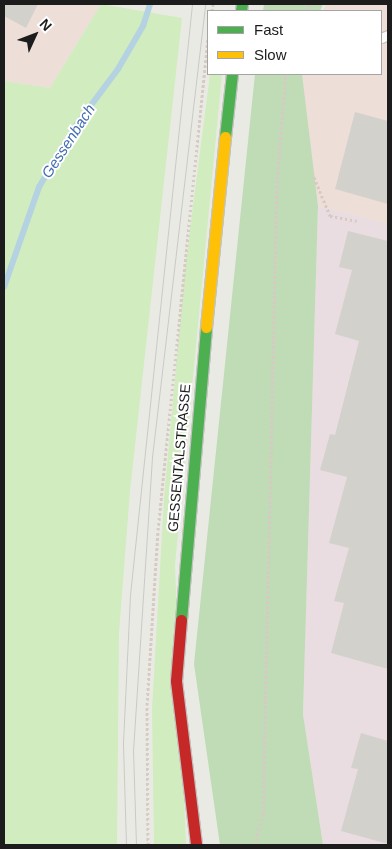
<!DOCTYPE html>
<html>
<head>
<meta charset="utf-8">
<style>
	body { margin:0 }
	#map { position:relative; width:392px; height:849px; overflow:hidden; background:#eaeae4; font-family:Helvetica,sans-serif }
	div>[style] { position:absolute }
	[style*='--x'] { left:calc(var(--x)*1px); top:calc(var(--y)*1px); width:calc(var(--w)*1px); rotate:calc(var(--a)*1deg) }
	.commercial>* { inset:0; background:#eeded8 }
	.industrial>* { inset:0; background:#e9dde2 }
	.grass>* { inset:0; background:#d1ecbf }
	.forest>* { inset:0; background:#bfdcb6 }
	.stream>* { height:6px; margin:-3px; padding:0 3px; transform-origin:3px; border-radius:3px; background:#b4d2e1 }
	.building>* { inset:0; background:#d3d1cc }
	.path>* { height:3px; margin-top:-1.5px; transform-origin:0; background:repeating-linear-gradient(90deg,#d7c9c3 0 2.5px,transparent 0 5px) }
	.roads { filter:drop-shadow(1px 0 #c3c3c0) drop-shadow(-1px 0 #c3c3c0) drop-shadow(0 1px #c3c3c0) drop-shadow(0 -1px #c3c3c0) }
	.lane>* { height:9px; margin:-4.5px; padding:0 4.5px; transform-origin:4.5px; border-radius:4.5px; background:#fcfcfb }
	.fast>* { height:11px; margin:-5.5px; padding:0 5.5px; transform-origin:5.5px; border-radius:5.5px; background:#4caf50 }
	.slow>* { height:11px; margin:-5.5px; padding:0 5.5px; transform-origin:5.5px; border-radius:5.5px; background:#ffc107 }
	.jam>* { height:11px; margin:-5.5px; padding:0 5.5px; transform-origin:5.5px; border-radius:5.5px; background:#c62828 }
	.tram>* { height:1px; margin:-0.5px; padding:0 0.5px; transform-origin:0.5px; border-radius:0.5px; background:#c9c9c8 }
	span { translate:-50% -50%; white-space:nowrap; text-align:center; line-height:1.15; -webkit-text-stroke:4px #fff; paint-order:stroke }
	.street-label { font-size:14px; color:#1c1c1c }
	.water-label { font-size:15px; color:#416bb2; font-style:italic }
	.frame { position:absolute; inset:0; border:5px solid #1c1c1c; pointer-events:none }
	.legend { position:absolute; left:207px; top:10px; width:175px; height:65px; box-sizing:border-box; background:#fff; border:1px solid #a4a4a4; margin:0; padding:6px 9px; list-style:none; font-size:15px; color:#1c1c1c }
	.legend li { display:flex; align-items:center; gap:10px; height:25px }
	.legend b { width:25px; border:1px solid #a4a4a4 }
	.north { position:absolute; left:10px; top:10px; width:50px; height:50px; -webkit-text-stroke:4px #fff; paint-order:stroke; rotate:47deg; font-size:14px; font-weight:700; line-height:20px; text-align:center; color:#1c1c1c }
	.north::after { content:''; display:block; margin:auto; width:18px; height:22px; background:#1c1c1c; clip-path:polygon(50% 0,100% 100%,50% 72%,0 100%) }
</style>
</head>
<body>
<div id="map">
	<div class="commercial">
		<i style="clip-path:polygon(4px 4px,101px 4px,50px 88px,4px 81px)"></i>
		<i style="clip-path:polygon(326px 4px,388px 4px,388px 225px,318px 206px,299px 82px,302px 74px,381px 74px,381px 11px,323px 11px)"></i>
	</div>
	<div class="industrial">
		<i style="clip-path:polygon(318px 206px,388px 224px,388px 845px,323px 845px,303px 714px)"></i>
	</div>
	<div class="grass">
		<i style="clip-path:polygon(101px 4px,182px 18px,130px 491px,119px 633px,117px 845px,4px 845px,4px 81px,50px 88px)"></i>
		<i style="clip-path:polygon(210px 74px,222px 74px,175px 565px,186px 845px,154px 845px,152px 709px,164px 499px,185px 268px)"></i>
	</div>
	<div class="forest">
		<i style="clip-path:polygon(264px 4px,323px 4px,320px 11px,263px 11px)"></i>
		<i style="clip-path:polygon(255px 74px,302px 74px,318px 206px,303px 714px,323px 845px,220px 845px,194px 664px)"></i>
	</div>
	<div class="stream">
		<i style="--x:4;--y:287;--w:106;--a:-70.7"></i>
		<i style="--x:39;--y:187;--w:74;--a:-58.9"></i>
		<i style="--x:77;--y:124;--w:69;--a:-53.3"></i>
		<i style="--x:118;--y:69;--w:50;--a:-59.8"></i>
		<i style="--x:143;--y:26;--w:23;--a:-72"></i>
	</div>
	<div class="building">
		<i style="clip-path:polygon(4px 4px,38px 4px,26px 28px,4px 16px)"></i>
		<i style="clip-path:polygon(355px 112px,388px 121px,388px 204px,335px 189px)"></i>
		<i style="clip-path:polygon(348px 231px,388px 241px,388px 669px,331px 653px,344px 603px,334px 601px,349px 548px,329px 543px,347px 477px,320px 470px,330px 434px,335px 435px,359px 341px,335px 334px,352px 270px,339px 267px)"></i>
		<i style="clip-path:polygon(361px 733px,388px 741px,388px 844px,341px 831px,358px 769px,351px 768px)"></i>
	</div>
	<div class="path">
		<i style="--x:212;--y:11;--w:7;--a:-82"></i>
		<i style="--x:306;--y:11;--w:8;--a:-60"></i>
		<i style="--x:314;--y:177;--w:42;--a:67.7"></i>
		<i style="--x:330;--y:216;--w:27;--a:10"></i>
		<i style="--x:148;--y:845;--w:140;--a:-90.4"></i>
		<i style="--x:147;--y:705;--w:175;--a:-86.4"></i>
		<i style="--x:158;--y:530;--w:494;--a:-84.2"></i>
		<i style="--x:255;--y:845;--w:33;--a:-76"></i>
		<i style="--x:263;--y:813;--w:634;--a:-88.73"></i>
		<i style="--x:277;--y:179;--w:105;--a:-85.1"></i>
	</div>
	<div class="roads">
		<div class="lane">
			<i style="--x:381;--y:38;--w:8;--a:-23"></i>
		</div>
		<div class="fast">
			<i style="--x:241;--y:11;--w:7;--a:-82"></i>
			<i style="--x:225;--y:137;--w:63;--a:-83.7"></i>
			<i style="--x:181;--y:620;--w:294;--a:-85.1"></i>
		</div>
		<div class="slow">
			<i style="--x:206;--y:327;--w:191;--a:-84.3"></i>
		</div>
		<div class="jam">
			<i style="--x:181;--y:620;--w:61;--a:94.7"></i>
			<i style="--x:176;--y:681;--w:165;--a:83"></i>
		</div>
	</div>
	<div class="tram">
		<i style="--x:126;--y:845;--w:102;--a:-91.7"></i>
		<i style="--x:123;--y:743;--w:148;--a:-87.3"></i>
		<i style="--x:130;--y:595;--w:594;--a:-84.01"></i>
		<i style="--x:136;--y:845;--w:94;--a:-91.8"></i>
		<i style="--x:133;--y:751;--w:295;--a:-86.3"></i>
		<i style="--x:152;--y:457;--w:456;--a:-83.3"></i>
	</div>
	<div class="street-label">
		<span style="left:179px;top:458px;rotate:-85deg">GESSENTALSTRASSE</span>
	</div>
	<div class="water-label">
		<span style="left:68px;top:141px;rotate:-57deg">Gessenbach</span>
	</div>
	<div class="frame"></div>
	<ul class="legend">
	<li><b style="height:6px;background:#4caf50"></b>Fast</li>
	<li><b style="height:6px;background:#ffc107"></b>Slow</li>
	</ul>
	<div class="north">N</div>
</div>
</body>
</html>
